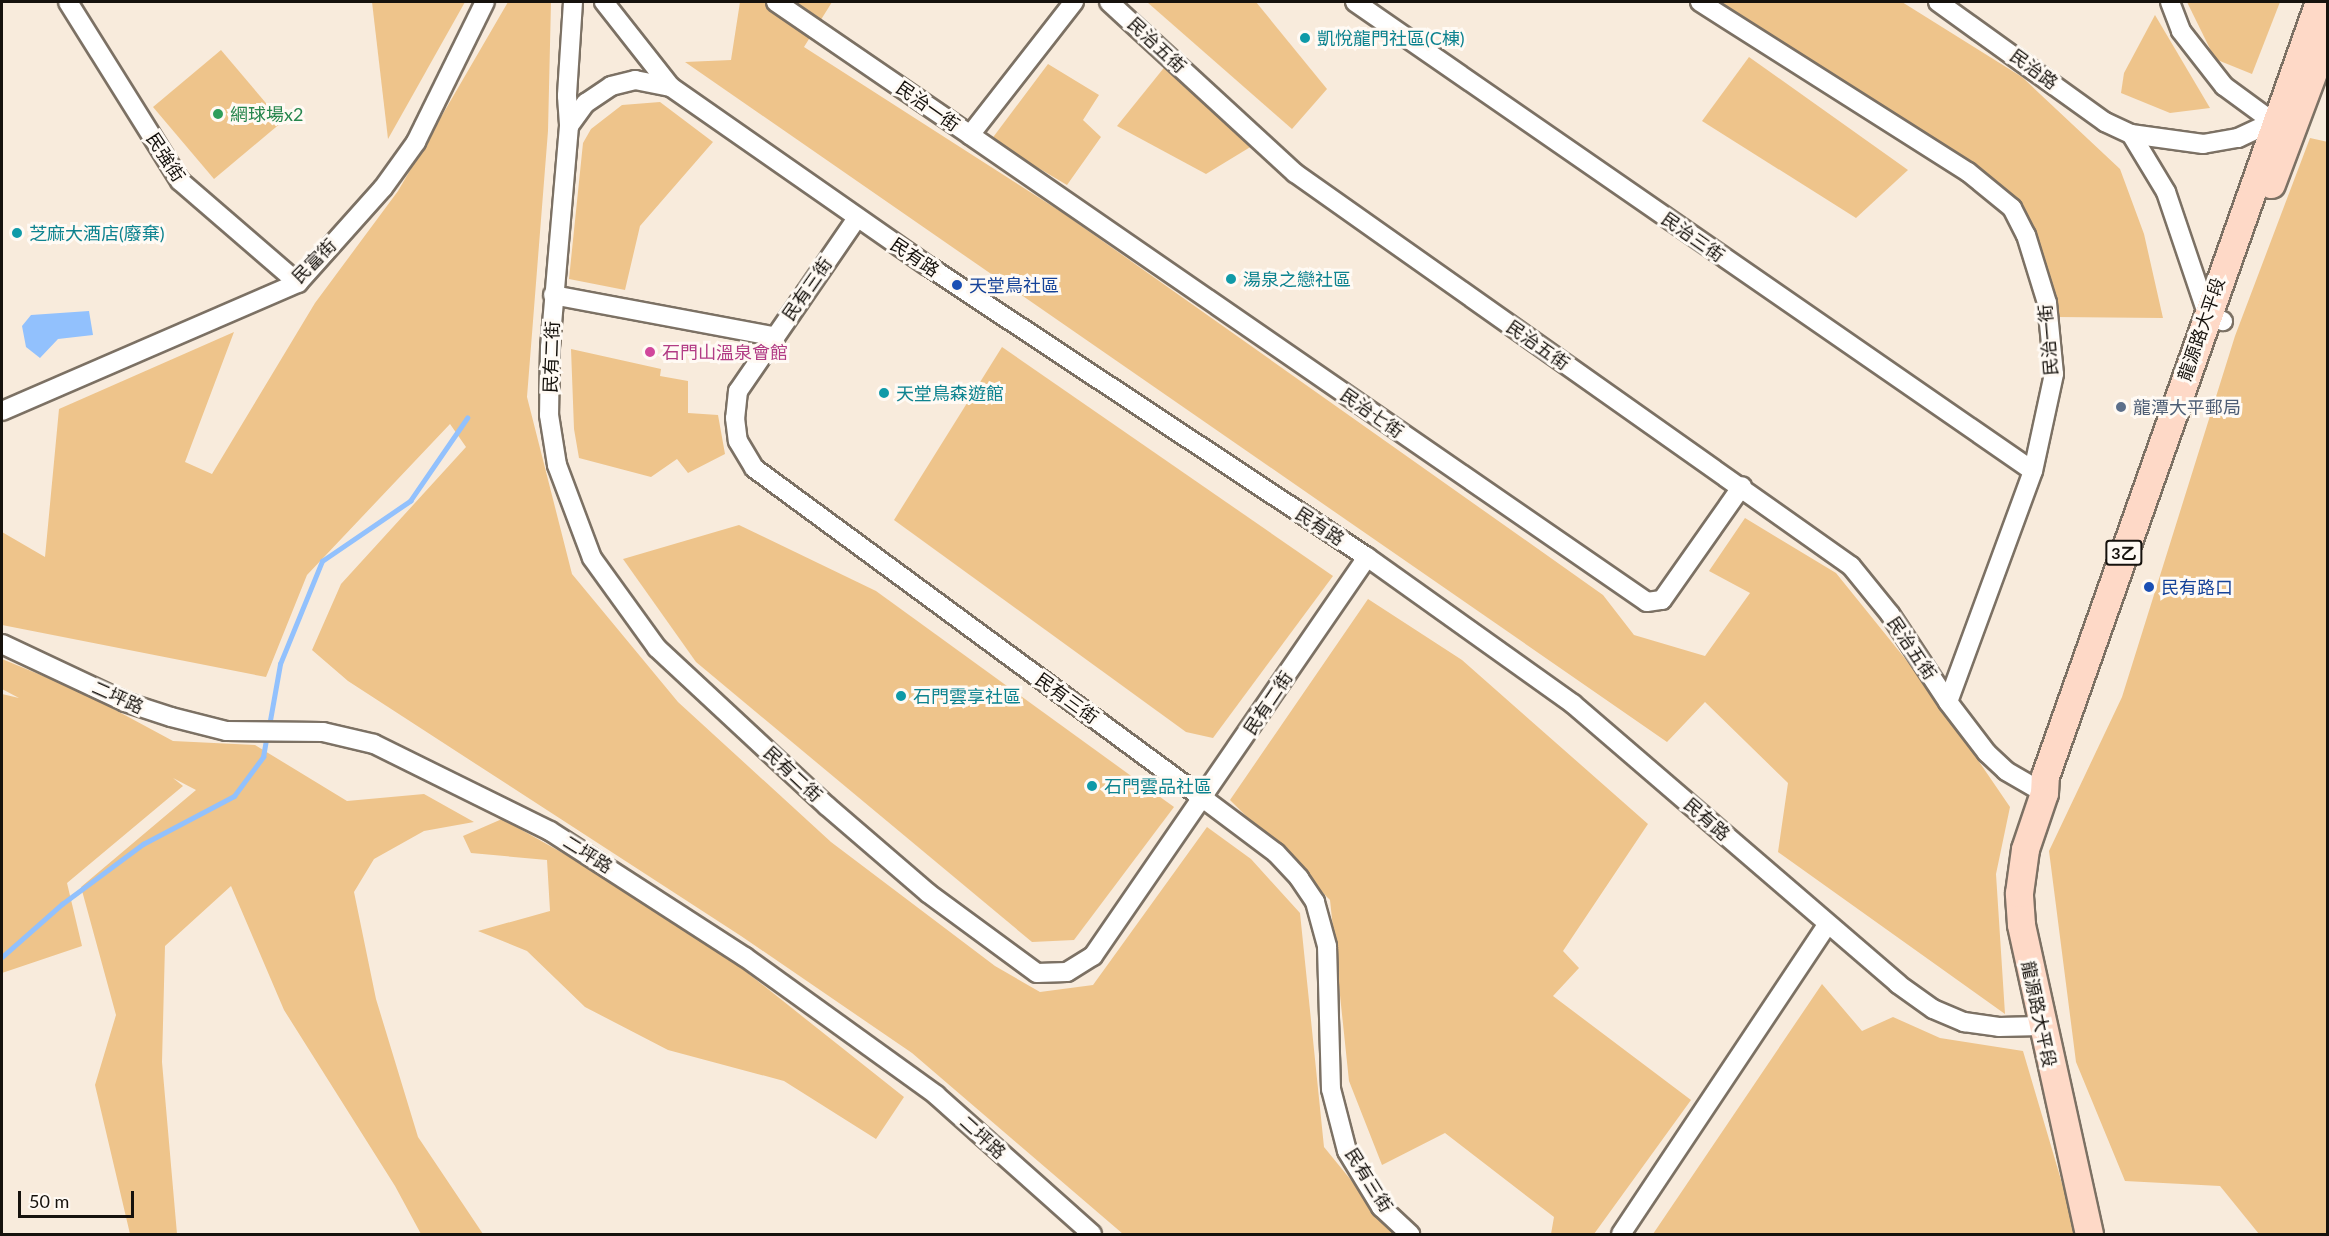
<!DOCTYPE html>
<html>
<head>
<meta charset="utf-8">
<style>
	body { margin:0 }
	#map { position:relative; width:2329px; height:1236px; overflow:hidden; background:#f8ebdc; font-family:Lato,"Noto Sans TC",sans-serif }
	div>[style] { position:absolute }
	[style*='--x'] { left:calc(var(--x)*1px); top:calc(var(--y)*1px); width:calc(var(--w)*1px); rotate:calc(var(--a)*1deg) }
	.green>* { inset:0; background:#eec48b }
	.water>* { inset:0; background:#92c1fd }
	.stream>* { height:4.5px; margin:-2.25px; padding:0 2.25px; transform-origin:2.25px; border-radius:2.25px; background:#92c1fd }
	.roads { filter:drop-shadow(2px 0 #7c7164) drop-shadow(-2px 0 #7c7164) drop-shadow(0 2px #7c7164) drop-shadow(0 -2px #7c7164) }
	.minor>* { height:18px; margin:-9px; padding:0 9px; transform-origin:9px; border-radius:9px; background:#fff }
	.primary>* { height:27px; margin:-13.5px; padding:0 13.5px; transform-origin:13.5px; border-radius:13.5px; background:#fed9c7 }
	.dots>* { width:16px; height:16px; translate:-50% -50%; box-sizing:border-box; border:3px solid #fffaf4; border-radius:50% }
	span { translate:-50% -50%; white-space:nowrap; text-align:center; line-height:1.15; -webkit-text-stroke:6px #fffaf4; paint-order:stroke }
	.shield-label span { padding:2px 4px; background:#fffaf4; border:2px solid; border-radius:4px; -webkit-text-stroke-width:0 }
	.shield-label { font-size:16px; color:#16120d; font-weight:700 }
	.culture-label { font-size:18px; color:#0d838f }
	.left { translate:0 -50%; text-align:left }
	.street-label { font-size:18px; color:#16120d }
	.leisure-label { font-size:18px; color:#27864d }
	.transit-label { font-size:18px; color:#164399 }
	.hotel-label { font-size:18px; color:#b23c85 }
	.service-label { font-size:18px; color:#4e5e75 }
	.frame { position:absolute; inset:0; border:3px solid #16120d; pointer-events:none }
	.scale { position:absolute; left:18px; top:1191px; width:116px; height:27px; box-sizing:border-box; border:3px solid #16120d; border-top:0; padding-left:8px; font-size:18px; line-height:21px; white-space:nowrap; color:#16120d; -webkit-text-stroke:4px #fffaf4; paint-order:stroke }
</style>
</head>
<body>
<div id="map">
	<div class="green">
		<i style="clip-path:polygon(372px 2px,465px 2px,388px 139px)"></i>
		<i style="clip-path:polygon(508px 2px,551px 2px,548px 131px,527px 397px,572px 574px,678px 702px,831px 842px,995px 966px,1040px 992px,1093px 985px,1207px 827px,1251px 859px,1300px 913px,1324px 1147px,1395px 1234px,1123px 1234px,912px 1053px,741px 936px,348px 681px,312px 650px,341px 584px,466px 447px,450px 424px,307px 575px,266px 677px,2px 625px,2px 532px,45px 557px,59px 409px,234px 332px,185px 462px,212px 474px,315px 303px,398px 191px)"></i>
		<i style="clip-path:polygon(740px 2px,832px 2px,804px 47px,1063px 213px,1603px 595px,1634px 635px,1705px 656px,1750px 593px,1709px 571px,1745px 518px,1836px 573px,1928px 687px,2010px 807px,1996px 874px,2005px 1014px,1778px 852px,1788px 783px,1705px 702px,1667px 742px,685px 62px,731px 60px)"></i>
		<i style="clip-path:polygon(1147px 2px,1256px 2px,1327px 89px,1292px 129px)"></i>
		<i style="clip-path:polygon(1714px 2px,1902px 2px,2022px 77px,2120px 169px,2144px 234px,2163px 318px,2058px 317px,2022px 218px)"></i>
		<i style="clip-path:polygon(2187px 2px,2280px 2px,2252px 74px,2215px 59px)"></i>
		<i style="clip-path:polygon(2155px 15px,2210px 108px,2170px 113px,2121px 93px,2124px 73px)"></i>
		<i style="clip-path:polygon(221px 50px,282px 122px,214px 179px,153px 107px)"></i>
		<i style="clip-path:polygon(1749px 57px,1908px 170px,1856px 218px,1702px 121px)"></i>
		<i style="clip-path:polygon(1048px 64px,1099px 95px,1083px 120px,1101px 137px,1067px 185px,991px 140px)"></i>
		<i style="clip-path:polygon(1167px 64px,1252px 146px,1206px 174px,1117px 126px)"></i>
		<i style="clip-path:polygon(660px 102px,713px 142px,640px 226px,625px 290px,569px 279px,583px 143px,591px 129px,622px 105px)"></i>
		<i style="clip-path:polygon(2310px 138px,2328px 142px,2328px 1234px,2259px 1234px,2220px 1186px,2125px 1181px,2076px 1062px,2049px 851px,2122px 697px,2235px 336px)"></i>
		<i style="clip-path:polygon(1002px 347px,1333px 576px,1213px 738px,1186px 732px,894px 520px)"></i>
		<i style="clip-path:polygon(571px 349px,661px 369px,660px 376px,688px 381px,688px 413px,718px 415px,725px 454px,688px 473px,677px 459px,651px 477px,579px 458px,574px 429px)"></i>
		<i style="clip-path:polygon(739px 525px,876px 591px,1174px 807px,1074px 940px,1032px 942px,696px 662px,623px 559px)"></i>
		<i style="clip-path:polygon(1368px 599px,1462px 660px,1648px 824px,1563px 951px,1579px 968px,1553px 996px,1691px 1100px,1594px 1234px,1551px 1234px,1554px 1217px,1445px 1133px,1382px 1165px,1349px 1081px,1330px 900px,1230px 800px)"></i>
		<i style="clip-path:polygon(2px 659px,82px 692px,173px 741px,255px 745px,347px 801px,424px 794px,474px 822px,424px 831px,374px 859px,354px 892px,376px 999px,418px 1137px,483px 1234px,421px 1234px,395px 1186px,284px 1010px,231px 886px,165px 946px,162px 1062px,177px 1234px,130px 1234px,95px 1085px,116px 1015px,81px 887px,196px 790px,173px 778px,183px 786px,67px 883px,82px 946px,2px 973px,2px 694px,19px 698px,2px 689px)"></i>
		<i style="clip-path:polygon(502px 819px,584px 865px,725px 955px,904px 1097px,876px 1139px,784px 1081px,668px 1050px,585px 1007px,527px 951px,478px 931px,550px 911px,547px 860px,471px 853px,463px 836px)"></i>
		<i style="clip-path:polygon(1822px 984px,1862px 1031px,1893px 1017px,1940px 1038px,2023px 1051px,2077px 1234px,1653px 1234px)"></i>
	</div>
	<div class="water">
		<i style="clip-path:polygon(89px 311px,93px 335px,58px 339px,40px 358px,26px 347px,22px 326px,31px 315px)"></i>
	</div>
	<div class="stream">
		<i style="--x:269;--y:726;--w:63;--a:-79.9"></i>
		<i style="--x:280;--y:664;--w:111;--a:-67.8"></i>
		<i style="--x:322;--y:561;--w:107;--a:-34.3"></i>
		<i style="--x:410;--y:501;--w:101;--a:-55.5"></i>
		<i style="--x:2;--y:957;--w:80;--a:-41.5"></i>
		<i style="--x:62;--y:904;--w:101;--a:-36.5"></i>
		<i style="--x:143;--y:844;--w:103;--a:-27.8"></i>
		<i style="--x:234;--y:796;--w:49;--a:-53.4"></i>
		<i style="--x:263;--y:757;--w:23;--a:-80"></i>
	</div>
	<div class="roads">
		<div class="minor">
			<i style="--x:68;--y:2;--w:211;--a:58"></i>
			<i style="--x:180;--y:181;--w:156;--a:40.8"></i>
			<i style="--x:573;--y:2;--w:94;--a:93.7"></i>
			<i style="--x:567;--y:96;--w:30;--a:86"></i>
			<i style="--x:569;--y:126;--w:222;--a:94.9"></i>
			<i style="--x:550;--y:347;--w:68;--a:90.8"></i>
			<i style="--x:549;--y:415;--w:51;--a:80.9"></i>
			<i style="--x:557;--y:465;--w:99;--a:69.4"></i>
			<i style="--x:592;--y:558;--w:111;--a:54.2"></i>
			<i style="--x:657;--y:648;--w:232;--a:42.9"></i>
			<i style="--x:827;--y:806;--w:133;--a:40.7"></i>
			<i style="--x:928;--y:893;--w:135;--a:36.3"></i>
			<i style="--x:1037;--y:973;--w:30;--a:-2"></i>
			<i style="--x:1067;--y:972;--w:31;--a:-32"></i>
			<i style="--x:1093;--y:956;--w:484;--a:-55.5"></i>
			<i style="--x:604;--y:2;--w:108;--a:51.8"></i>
			<i style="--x:671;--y:87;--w:313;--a:34.9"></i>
			<i style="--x:928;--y:266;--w:527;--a:33.54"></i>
			<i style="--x:1367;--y:557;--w:253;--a:35.5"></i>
			<i style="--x:1573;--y:704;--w:429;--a:40.7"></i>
			<i style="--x:1898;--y:984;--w:43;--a:35.5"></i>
			<i style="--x:1933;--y:1009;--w:34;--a:23"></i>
			<i style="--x:1964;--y:1022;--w:35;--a:8"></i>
			<i style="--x:1999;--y:1027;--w:42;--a:-1.4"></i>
			<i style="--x:776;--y:2;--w:235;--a:34.4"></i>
			<i style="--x:970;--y:135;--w:169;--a:-52"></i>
			<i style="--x:1109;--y:2;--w:253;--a:42.6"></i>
			<i style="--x:1295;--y:173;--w:681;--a:35.25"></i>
			<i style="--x:1851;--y:566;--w:62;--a:50.9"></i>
			<i style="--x:1890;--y:614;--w:105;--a:56.6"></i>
			<i style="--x:1355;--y:2;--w:824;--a:34.67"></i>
			<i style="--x:1700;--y:2;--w:317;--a:32.4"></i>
			<i style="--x:1968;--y:172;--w:57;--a:39.3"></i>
			<i style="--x:2012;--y:208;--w:30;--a:63"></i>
			<i style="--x:2026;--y:235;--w:71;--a:72.8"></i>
			<i style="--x:2047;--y:303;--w:71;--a:84.4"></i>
			<i style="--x:2054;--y:374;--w:99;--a:102.2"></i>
			<i style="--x:2033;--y:471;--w:246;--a:110.2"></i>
			<i style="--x:1948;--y:702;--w:64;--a:52.6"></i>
			<i style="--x:1987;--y:753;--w:26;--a:43"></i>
			<i style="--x:2006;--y:771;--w:44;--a:30.1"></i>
			<i style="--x:1938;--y:2;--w:206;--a:35.7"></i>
			<i style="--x:2105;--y:122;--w:29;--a:25"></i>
			<i style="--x:2131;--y:134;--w:73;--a:7.9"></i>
			<i style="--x:2203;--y:144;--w:36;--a:-10"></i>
			<i style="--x:2238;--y:138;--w:38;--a:-25"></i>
			<i style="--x:2273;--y:122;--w:8;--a:14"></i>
			<i style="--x:2170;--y:2;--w:31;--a:69"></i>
			<i style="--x:2181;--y:31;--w:70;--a:52"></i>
			<i style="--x:2224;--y:86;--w:61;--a:36.3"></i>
			<i style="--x:569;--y:126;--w:29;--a:-54"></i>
			<i style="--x:586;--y:103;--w:30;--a:-34"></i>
			<i style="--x:611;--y:86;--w:25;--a:-14"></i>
			<i style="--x:635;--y:80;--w:37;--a:11"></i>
			<i style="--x:2131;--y:134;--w:68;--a:58.9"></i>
			<i style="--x:2166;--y:192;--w:128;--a:71.3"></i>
			<i style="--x:2207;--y:313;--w:18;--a:27"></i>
			<i style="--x:970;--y:135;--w:822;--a:34.6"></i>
			<i style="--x:1647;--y:602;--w:15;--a:-8"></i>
			<i style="--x:1662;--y:600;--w:139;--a:-54.9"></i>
			<i style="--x:857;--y:218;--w:210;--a:124.5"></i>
			<i style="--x:738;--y:391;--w:27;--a:96"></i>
			<i style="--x:735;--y:418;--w:23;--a:83"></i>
			<i style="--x:738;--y:441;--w:31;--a:59"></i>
			<i style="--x:754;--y:468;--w:559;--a:36.34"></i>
			<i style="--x:1204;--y:799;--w:90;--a:36.9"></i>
			<i style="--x:1276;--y:853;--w:34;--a:47"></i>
			<i style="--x:1299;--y:878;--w:29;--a:56"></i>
			<i style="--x:1315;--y:902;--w:46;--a:74.7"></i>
			<i style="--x:1327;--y:946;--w:143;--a:88.4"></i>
			<i style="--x:1331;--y:1089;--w:64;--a:75.5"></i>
			<i style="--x:1347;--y:1151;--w:66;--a:58.7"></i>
			<i style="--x:1381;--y:1207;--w:40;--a:43"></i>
			<i style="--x:553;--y:295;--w:224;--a:10.6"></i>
			<i style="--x:2;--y:411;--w:322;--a:-23.4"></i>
			<i style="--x:298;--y:283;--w:127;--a:-48.2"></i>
			<i style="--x:383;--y:188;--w:57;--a:-54.3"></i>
			<i style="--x:416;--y:142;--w:156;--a:-63.8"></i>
			<i style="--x:2;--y:644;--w:136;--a:25.2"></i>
			<i style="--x:125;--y:702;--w:48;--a:18.1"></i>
			<i style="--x:171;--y:717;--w:57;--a:14.3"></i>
			<i style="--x:226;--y:731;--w:97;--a:0.6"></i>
			<i style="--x:323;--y:732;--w:52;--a:13.2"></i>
			<i style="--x:374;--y:744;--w:196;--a:26.3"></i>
			<i style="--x:550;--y:831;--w:232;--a:32.9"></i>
			<i style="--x:745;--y:957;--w:236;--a:35.8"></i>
			<i style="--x:936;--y:1095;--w:209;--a:41.7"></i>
			<i style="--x:1621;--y:1234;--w:371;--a:-56.3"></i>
		</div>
		<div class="primary">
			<i style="--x:2271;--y:184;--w:162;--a:-69.4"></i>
			<i style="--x:2089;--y:1234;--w:317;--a:-102.4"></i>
			<i style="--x:2021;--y:924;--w:31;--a:-94"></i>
			<i style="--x:2019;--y:893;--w:44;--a:-82.2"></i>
			<i style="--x:2025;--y:849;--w:59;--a:-71.3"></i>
			<i style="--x:2044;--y:793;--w:17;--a:-87"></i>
			<i style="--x:2045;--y:776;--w:821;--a:-70.51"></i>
		</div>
	</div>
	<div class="dots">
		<i style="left:1305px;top:38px;background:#0f9aa8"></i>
		<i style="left:218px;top:114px;background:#2e9e5b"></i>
		<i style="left:17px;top:233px;background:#0f9aa8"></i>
		<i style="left:1231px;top:279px;background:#0f9aa8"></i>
		<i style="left:957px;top:285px;background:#1a4fb4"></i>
		<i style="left:650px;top:352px;background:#d1479c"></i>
		<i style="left:884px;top:393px;background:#0f9aa8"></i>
		<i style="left:2121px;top:407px;background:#5c6f8a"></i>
		<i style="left:2149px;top:587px;background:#1a4fb4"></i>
		<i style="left:901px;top:696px;background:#0f9aa8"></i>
		<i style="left:1092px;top:786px;background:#0f9aa8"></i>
	</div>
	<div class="shield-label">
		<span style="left:2124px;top:553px">3乙</span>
	</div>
	<div class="culture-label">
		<span class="left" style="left:1317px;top:38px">凱悅龍門社區(C棟)</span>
		<span class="left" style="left:29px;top:233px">芝麻大酒店(廢棄)</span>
		<span class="left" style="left:1243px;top:279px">湯泉之戀社區</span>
		<span class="left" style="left:896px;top:393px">天堂鳥森遊館</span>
		<span class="left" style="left:913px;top:696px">石門雲享社區</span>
		<span class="left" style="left:1104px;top:786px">石門雲品社區</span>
	</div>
	<div class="street-label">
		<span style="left:1157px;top:45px;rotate:43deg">民治五街</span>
		<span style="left:2034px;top:69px;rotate:36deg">民治路</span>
		<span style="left:928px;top:106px;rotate:35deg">民治一街</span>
		<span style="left:166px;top:157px;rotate:57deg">民強街</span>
		<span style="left:1693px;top:237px;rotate:35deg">民治三街</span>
		<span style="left:915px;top:257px;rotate:34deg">民有路</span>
		<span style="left:314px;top:261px;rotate:-45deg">民富街</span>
		<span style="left:807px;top:289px;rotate:-55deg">民有三街</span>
		<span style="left:2201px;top:329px;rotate:-71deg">龍源路大平段</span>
		<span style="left:2048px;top:340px;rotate:-95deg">民治一街</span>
		<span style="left:1538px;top:345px;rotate:35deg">民治五街</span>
		<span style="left:551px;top:357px;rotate:-88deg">民有二街</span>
		<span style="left:1372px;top:413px;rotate:35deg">民治七街</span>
		<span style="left:1320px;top:526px;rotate:33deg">民有路</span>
		<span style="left:1912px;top:648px;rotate:56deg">民治五街</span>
		<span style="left:118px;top:697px;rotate:24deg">二坪路</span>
		<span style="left:1067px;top:698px;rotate:36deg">民有三街</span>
		<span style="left:1268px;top:703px;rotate:-56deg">民有二街</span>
		<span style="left:793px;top:774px;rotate:43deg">民有二街</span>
		<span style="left:1707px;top:819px;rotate:41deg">民有路</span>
		<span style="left:588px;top:854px;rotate:32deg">二坪路</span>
		<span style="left:2039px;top:1014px;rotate:78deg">龍源路大平段</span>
		<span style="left:983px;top:1137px;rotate:42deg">二坪路</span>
		<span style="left:1369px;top:1180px;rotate:58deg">民有三街</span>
	</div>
	<div class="leisure-label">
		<span class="left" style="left:230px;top:114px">網球場x2</span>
	</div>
	<div class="transit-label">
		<span class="left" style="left:969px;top:285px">天堂鳥社區</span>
		<span class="left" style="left:2161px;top:587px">民有路口</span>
	</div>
	<div class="hotel-label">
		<span class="left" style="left:662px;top:352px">石門山溫泉會館</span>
	</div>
	<div class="service-label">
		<span class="left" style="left:2133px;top:407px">龍潭大平郵局</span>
	</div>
	<div class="frame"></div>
	<div class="scale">50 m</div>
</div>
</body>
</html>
